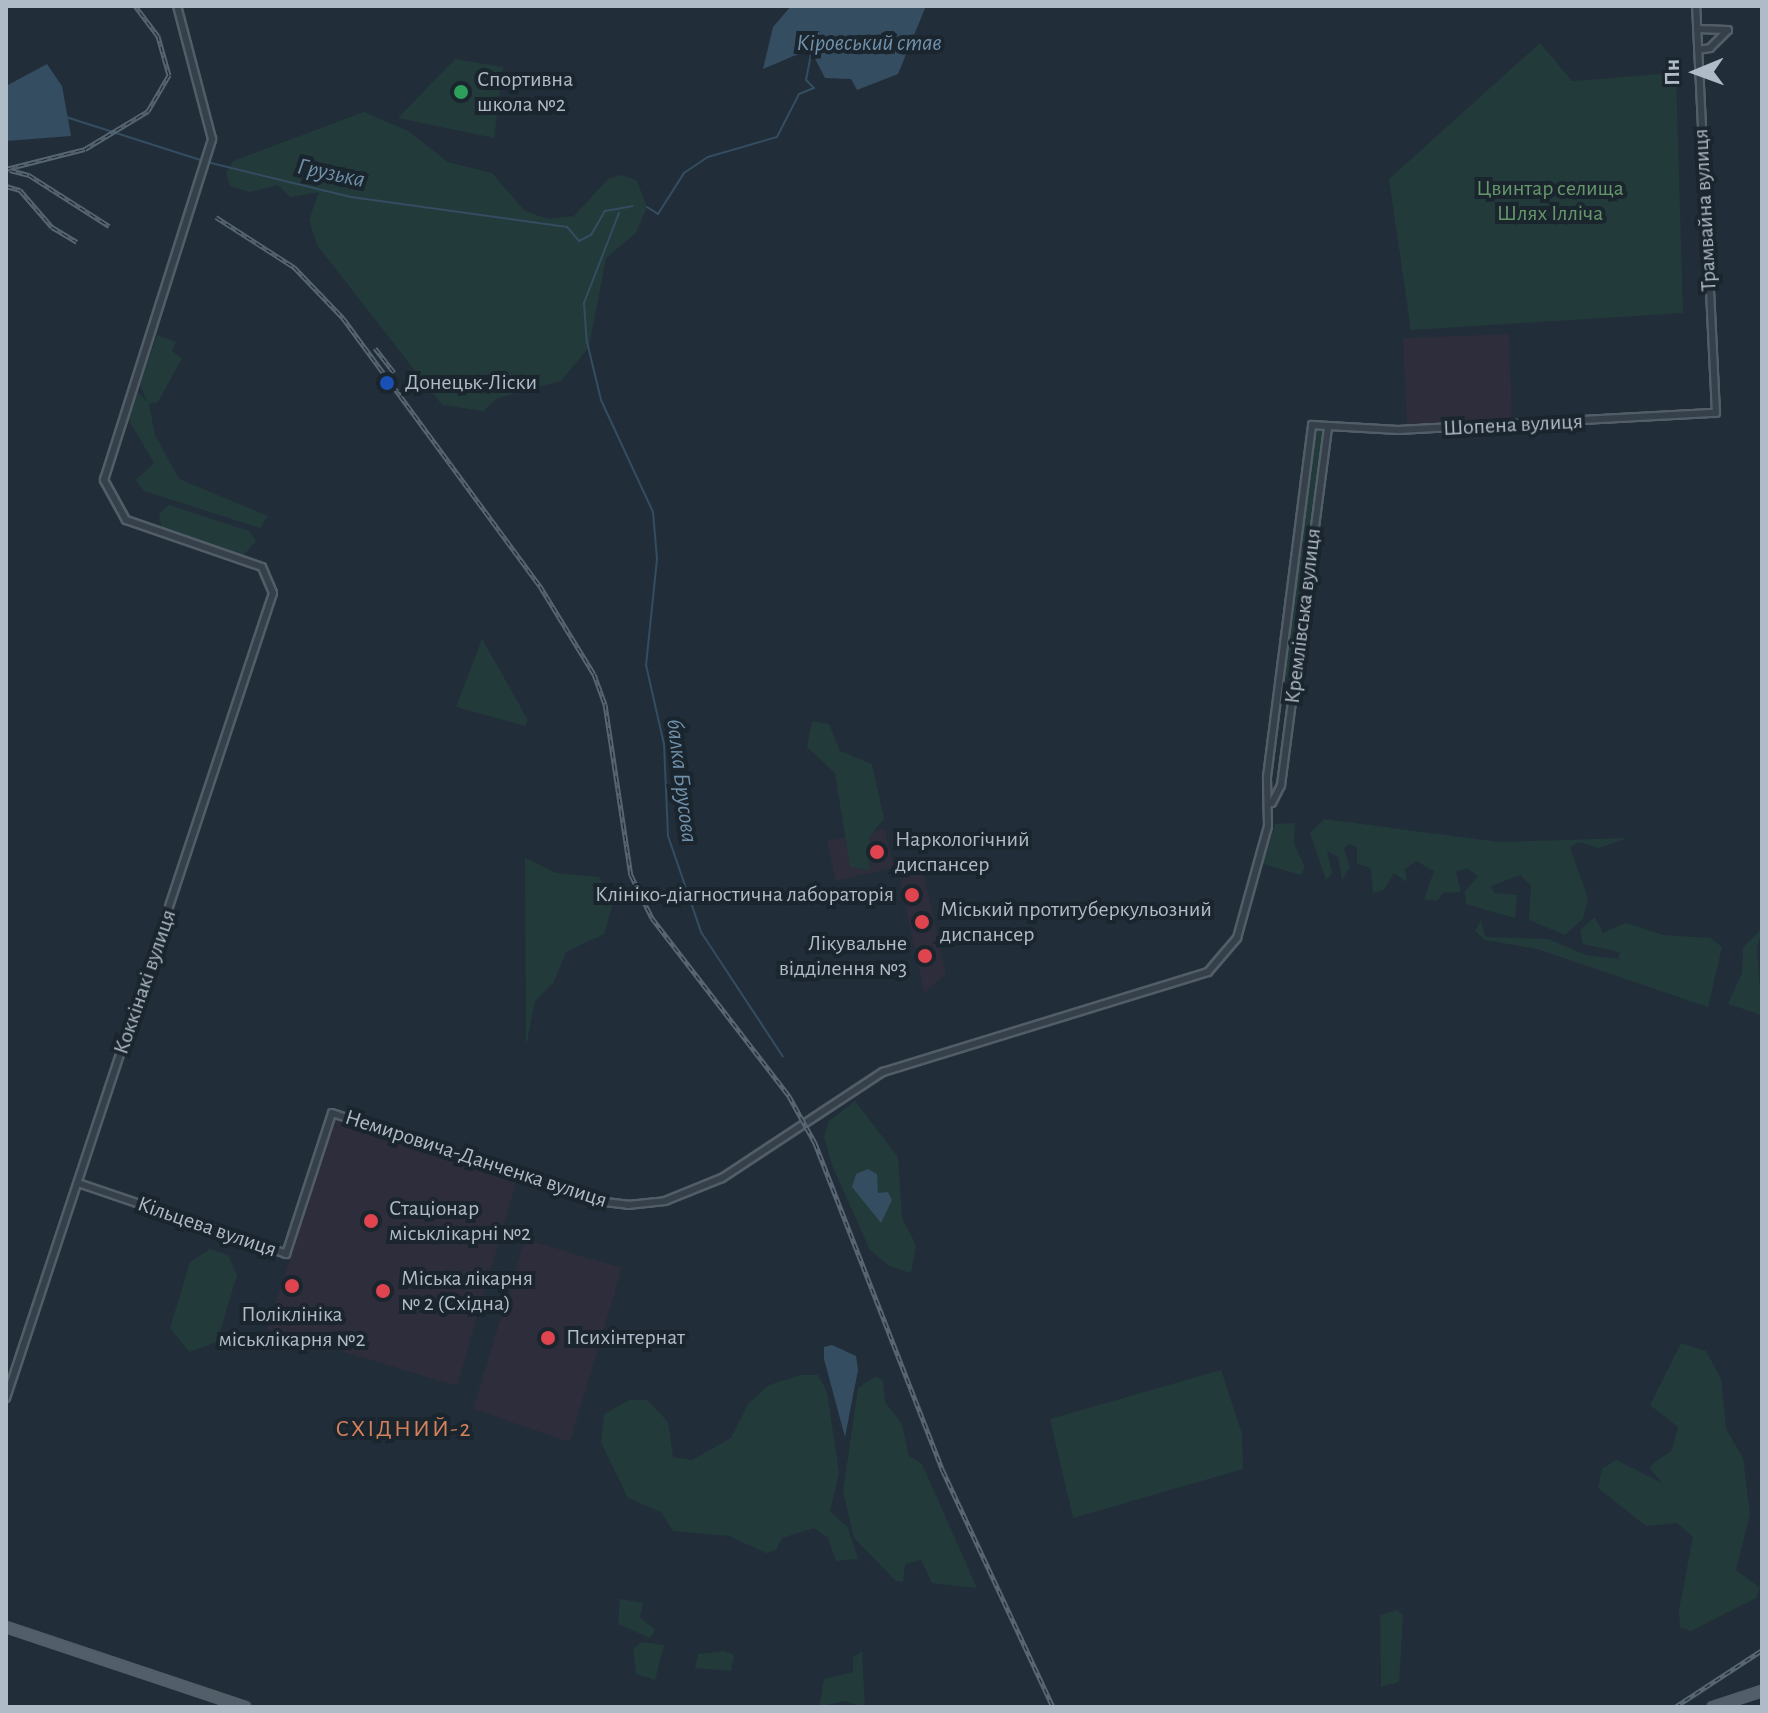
<!DOCTYPE html>
<html>
<head>
<meta charset="utf-8">
<style>
	body { margin:0 }
	#map { position:relative; width:1768px; height:1713px; overflow:hidden; background:#212e39; font-family:"Alegreya Sans",sans-serif }
	div>[style] { position:absolute }
	[style*='--x'] { left:calc(var(--x)*1px); top:calc(var(--y)*1px); width:calc(var(--w)*1px); rotate:calc(var(--a)*1deg) }
	.medical>* { inset:0; background:#2d2d3b }
	.green>* { inset:0; background:#233a3a }
	.water>* { inset:0; background:#344d61 }
	.stream>* { height:2px; margin:-1px; padding:0 1px; transform-origin:1px; border-radius:1px; background:#344d61 }
	.roads { filter:drop-shadow(2px 0 #525e67) drop-shadow(-2px 0 #525e67) drop-shadow(0 2px #525e67) drop-shadow(0 -2px #525e67) }
	.minor>* { height:6px; margin:-3px; padding:0 3px; transform-origin:3px; border-radius:3px; background:#35404a }
	.major>* { height:8px; margin:-4px; padding:0 4px; transform-origin:4px; border-radius:4px; background:#525f6a }
	.rail>* { height:5px; margin-top:-2.5px; transform-origin:0; background:repeating-linear-gradient(90deg,#1a252e 0 6px,#566571 0 12px); box-sizing:border-box; border-block:2px solid #566571 }
	.dots>* { width:22px; height:22px; translate:-50% -50%; box-sizing:border-box; border:4px solid #1a252e; border-radius:50% }
	span { translate:-50% -50%; white-space:nowrap; text-align:center; line-height:1.15; -webkit-text-stroke:8px #1a252e; paint-order:stroke }
	.poi-label { font-size:22px; color:#afbbc6 }
	.left { translate:0 -50%; text-align:left }
	.right { translate:-100% -50%; text-align:right }
	.park-label { font-size:22px; color:#66976b }
	.street-label { font-size:22px; color:#afbbc6 }
	.water-label { font-size:24px; color:#7090aa; font-style:italic }
	.neighbourhood-label { font-size:24px; color:#d5815c; letter-spacing:2px }
	.frame { position:absolute; inset:0; border:8px solid #afbbc6; pointer-events:none }
	.north { position:absolute; left:1656px; top:32px; width:80px; height:80px; -webkit-text-stroke:6px #1a252e; paint-order:stroke; rotate:269deg; font-size:22px; font-weight:700; line-height:32px; text-align:center; color:#afbbc6 }
	.north::after { content:''; display:block; margin:auto; width:28px; height:36px; background:#afbbc6; clip-path:polygon(50% 0,100% 100%,50% 72%,0 100%) }
</style>
</head>
<body>
<div id="map">
	<div class="medical">
		<i style="clip-path:polygon(1509px 334px,1512px 420px,1407px 424px,1403px 338px)"></i>
		<i style="clip-path:polygon(885px 829px,894px 868px,836px 881px,827px 841px)"></i>
		<i style="clip-path:polygon(922px 865px,946px 974px,924px 993px,898px 870px)"></i>
		<i style="clip-path:polygon(334px 1120px,517px 1179px,457px 1386px,267px 1329px)"></i>
		<i style="clip-path:polygon(525px 1239px,622px 1268px,570px 1442px,473px 1409px)"></i>
	</div>
	<div class="green">
		<i style="clip-path:polygon(1540px 43px,1572px 81px,1676px 73px,1683px 313px,1411px 330px,1389px 179px)"></i>
		<i style="clip-path:polygon(455px 59px,503px 67px,494px 138px,398px 118px)"></i>
		<i style="clip-path:polygon(364px 112px,408px 131px,448px 162px,492px 173px,525px 211px,548px 219px,574px 216px,608px 179px,622px 175px,637px 181px,647px 207px,636px 233px,606px 258px,589px 347px,561px 381px,498px 398px,483px 411px,442px 405px,317px 245px,309px 220px,319px 192px,290px 197px,278px 185px,250px 192px,230px 186px,226px 173px,233px 161px)"></i>
		<i style="clip-path:polygon(157px 335px,176px 342px,172px 351px,182px 358px,158px 402px,149px 404px,155px 435px,179px 479px,268px 516px,260px 528px,144px 491px,136px 480px,154px 463px,127px 417px,138px 393px,147px 401px,140px 385px)"></i>
		<i style="clip-path:polygon(1320px 428px,1324px 431px,1306px 545px,1301px 540px,1314px 431px)"></i>
		<i style="clip-path:polygon(169px 505px,249px 531px,256px 541px,242px 557px,162px 530px,159px 514px)"></i>
		<i style="clip-path:polygon(1305px 548px,1292px 675px,1285px 678px,1299px 551px)"></i>
		<i style="clip-path:polygon(482px 639px,528px 720px,525px 726px,456px 707px)"></i>
		<i style="clip-path:polygon(812px 721px,829px 724px,840px 751px,872px 764px,884px 819px,870px 836px,869px 870px,850px 867px,835px 773px,807px 747px)"></i>
		<i style="clip-path:polygon(1324px 819px,1498px 842px,1627px 838px,1599px 848px,1578px 842px,1570px 848px,1588px 898px,1583px 919px,1565px 935px,1529px 920px,1531px 885px,1520px 875px,1491px 886px,1494px 893px,1517px 895px,1515px 918px,1466px 904px,1465px 891px,1478px 876px,1467px 868px,1456px 872px,1461px 892px,1443px 893px,1437px 901px,1424px 899px,1434px 871px,1416px 861px,1405px 869px,1407px 882px,1394px 873px,1384px 890px,1373px 893px,1371px 868px,1357px 864px,1357px 848px,1350px 844px,1344px 848px,1350px 867px,1342px 880px,1338px 857px,1327px 851px,1332px 873px,1326px 880px,1310px 833px)"></i>
		<i style="clip-path:polygon(1295px 823px,1294px 844px,1305px 867px,1301px 875px,1263px 864px,1275px 824px)"></i>
		<i style="clip-path:polygon(525px 858px,556px 873px,599px 877px,613px 903px,604px 934px,566px 952px,554px 982px,535px 1001px,526px 1046px)"></i>
		<i style="clip-path:polygon(1595px 917px,1603px 933px,1626px 923px,1663px 935px,1710px 938px,1722px 947px,1708px 1007px,1537px 949px,1485px 940px,1475px 931px,1481px 920px,1485px 937px,1548px 939px,1586px 955px,1618px 959px,1620px 952px,1583px 944px,1580px 930px)"></i>
		<i style="clip-path:polygon(1762px 929px,1757px 949px,1762px 1015px,1728px 1004px,1742px 973px,1743px 947px)"></i>
		<i style="clip-path:polygon(855px 1101px,898px 1157px,902px 1218px,916px 1245px,911px 1273px,889px 1266px,870px 1250px,832px 1165px,824px 1137px,829px 1121px)"></i>
		<i style="clip-path:polygon(210px 1249px,228px 1255px,237px 1275px,217px 1342px,189px 1352px,170px 1328px,190px 1262px)"></i>
		<i style="clip-path:polygon(1681px 1343px,1706px 1351px,1721px 1379px,1726px 1429px,1743px 1458px,1750px 1514px,1736px 1570px,1760px 1588px,1756px 1598px,1691px 1631px,1680px 1627px,1679px 1610px,1693px 1537px,1677px 1523px,1646px 1526px,1598px 1488px,1602px 1469px,1616px 1460px,1662px 1483px,1649px 1467px,1672px 1450px,1678px 1427px,1650px 1405px)"></i>
		<i style="clip-path:polygon(1221px 1370px,1242px 1434px,1243px 1469px,1073px 1518px,1050px 1419px)"></i>
		<i style="clip-path:polygon(801px 1375px,818px 1375px,827px 1392px,839px 1473px,830px 1511px,848px 1528px,858px 1559px,836px 1561px,828px 1538px,814px 1528px,782px 1538px,776px 1550px,766px 1553px,729px 1536px,673px 1531px,661px 1512px,628px 1498px,601px 1442px,604px 1414px,630px 1400px,647px 1400px,668px 1422px,673px 1457px,692px 1460px,731px 1438px,748px 1404px,769px 1385px)"></i>
		<i style="clip-path:polygon(875px 1377px,883px 1380px,885px 1402px,902px 1424px,909px 1456px,922px 1464px,977px 1588px,932px 1583px,921px 1560px,905px 1564px,903px 1582px,896px 1581px,854px 1538px,843px 1492px,858px 1388px)"></i>
		<i style="clip-path:polygon(620px 1599px,643px 1603px,640px 1617px,655px 1630px,650px 1638px,618px 1624px)"></i>
		<i style="clip-path:polygon(1397px 1610px,1403px 1615px,1399px 1682px,1381px 1687px,1380px 1615px)"></i>
		<i style="clip-path:polygon(642px 1642px,664px 1645px,655px 1680px,636px 1674px,633px 1649px)"></i>
		<i style="clip-path:polygon(724px 1651px,734px 1655px,731px 1671px,695px 1668px,698px 1654px)"></i>
		<i style="clip-path:polygon(862px 1652px,865px 1707px,844px 1701px,819px 1707px,824px 1679px,853px 1672px,853px 1657px)"></i>
	</div>
	<div class="water">
		<i style="clip-path:polygon(791px 6px,926px 6px,898px 74px,857px 90px,851px 79px,825px 78px,810px 49px,763px 69px,773px 27px)"></i>
		<i style="clip-path:polygon(47px 64px,62px 86px,71px 136px,6px 141px,6px 86px)"></i>
		<i style="clip-path:polygon(868px 1169px,877px 1174px,878px 1193px,888px 1192px,892px 1200px,881px 1223px,852px 1187px,856px 1174px)"></i>
		<i style="clip-path:polygon(832px 1345px,856px 1356px,858px 1370px,845px 1437px,824px 1359px,824px 1347px)"></i>
	</div>
	<div class="stream">
		<i style="--x:66;--y:117;--w:142;--a:17.7"></i>
		<i style="--x:207;--y:162;--w:148;--a:13.7"></i>
		<i style="--x:351;--y:197;--w:218;--a:7.9"></i>
		<i style="--x:567;--y:227;--w:18;--a:49"></i>
		<i style="--x:579;--y:241;--w:13;--a:-27"></i>
		<i style="--x:591;--y:235;--w:28;--a:-60"></i>
		<i style="--x:605;--y:211;--w:28;--a:-10"></i>
		<i style="--x:647;--y:207;--w:13;--a:32"></i>
		<i style="--x:658;--y:214;--w:49;--a:-57.6"></i>
		<i style="--x:684;--y:173;--w:29;--a:-34"></i>
		<i style="--x:708;--y:157;--w:72;--a:-16.2"></i>
		<i style="--x:777;--y:137;--w:48;--a:-62.9"></i>
		<i style="--x:799;--y:94;--w:16;--a:-22"></i>
		<i style="--x:814;--y:88;--w:11;--a:-135"></i>
		<i style="--x:806;--y:80;--w:31;--a:-79"></i>
		<i style="--x:619;--y:213;--w:97;--a:111.3"></i>
		<i style="--x:584;--y:303;--w:39;--a:86"></i>
		<i style="--x:587;--y:342;--w:60;--a:76.4"></i>
		<i style="--x:601;--y:400;--w:123;--a:65.1"></i>
		<i style="--x:653;--y:512;--w:47;--a:85.1"></i>
		<i style="--x:657;--y:559;--w:107;--a:95.9"></i>
		<i style="--x:646;--y:665;--w:81;--a:77.2"></i>
		<i style="--x:664;--y:744;--w:92;--a:87.5"></i>
		<i style="--x:668;--y:836;--w:102;--a:71"></i>
		<i style="--x:701;--y:932;--w:149;--a:56.7"></i>
	</div>
	<div class="roads">
		<div class="minor">
			<i style="--x:1697;--y:29;--w:31;--a:2"></i>
			<i style="--x:1698;--y:50;--w:12;--a:-9"></i>
			<i style="--x:1710;--y:48;--w:25;--a:-45"></i>
			<i style="--x:1272;--y:803;--w:20;--a:-63"></i>
			<i style="--x:1281;--y:785;--w:362;--a:-82.5"></i>
			<i style="--x:78;--y:1183;--w:220;--a:18.8"></i>
			<i style="--x:286;--y:1254;--w:148;--a:-71.9"></i>
			<i style="--x:332;--y:1113;--w:279;--a:18.4"></i>
			<i style="--x:597;--y:1201;--w:31;--a:7"></i>
			<i style="--x:628;--y:1205;--w:37;--a:-6"></i>
			<i style="--x:665;--y:1201;--w:61;--a:-22"></i>
			<i style="--x:722;--y:1178;--w:193;--a:-33.4"></i>
			<i style="--x:883;--y:1072;--w:340;--a:-17.1"></i>
			<i style="--x:1208;--y:972;--w:45;--a:-49.5"></i>
			<i style="--x:1237;--y:938;--w:116;--a:-74.5"></i>
			<i style="--x:1268;--y:826;--w:49;--a:-91.2"></i>
			<i style="--x:1267;--y:777;--w:355;--a:-82.7"></i>
			<i style="--x:1312;--y:425;--w:86;--a:3.3"></i>
			<i style="--x:1398;--y:430;--w:318;--a:-3.1"></i>
			<i style="--x:1716;--y:413;--w:407;--a:-92.8"></i>
			<i style="--x:6;--y:1398;--w:848;--a:-71.65"></i>
			<i style="--x:273;--y:593;--w:28;--a:-113"></i>
			<i style="--x:262;--y:567;--w:144;--a:-160.9"></i>
			<i style="--x:126;--y:520;--w:46;--a:-118.8"></i>
			<i style="--x:104;--y:480;--w:358;--a:-72.4"></i>
			<i style="--x:212;--y:139;--w:138;--a:-104.7"></i>
		</div>
		<div class="major">
			<i style="--x:6;--y:1627;--w:252;--a:18.5"></i>
			<i style="--x:1713;--y:1707;--w:52;--a:-18.1"></i>
		</div>
	</div>
	<div class="rail">
		<i style="--x:6;--y:169;--w:81;--a:-14.2"></i>
		<i style="--x:85;--y:149;--w:74;--a:-31.1"></i>
		<i style="--x:148;--y:111;--w:42;--a:-59.7"></i>
		<i style="--x:169;--y:75;--w:41;--a:-105.8"></i>
		<i style="--x:158;--y:36;--w:38;--a:-127"></i>
		<i style="--x:10;--y:170;--w:20;--a:15"></i>
		<i style="--x:29;--y:175;--w:95;--a:32.5"></i>
		<i style="--x:6;--y:186;--w:15;--a:16"></i>
		<i style="--x:20;--y:190;--w:49;--a:49.1"></i>
		<i style="--x:52;--y:227;--w:29;--a:31"></i>
		<i style="--x:216;--y:217;--w:93;--a:32.7"></i>
		<i style="--x:294;--y:267;--w:71;--a:46.1"></i>
		<i style="--x:343;--y:318;--w:333;--a:53.7"></i>
		<i style="--x:540;--y:586;--w:103;--a:58.5"></i>
		<i style="--x:594;--y:674;--w:32;--a:70"></i>
		<i style="--x:605;--y:704;--w:173;--a:81.4"></i>
		<i style="--x:631;--y:875;--w:48;--a:64"></i>
		<i style="--x:652;--y:918;--w:225;--a:52.4"></i>
		<i style="--x:789;--y:1096;--w:54;--a:61"></i>
		<i style="--x:815;--y:1143;--w:352;--a:68.7"></i>
		<i style="--x:943;--y:1471;--w:260;--a:65"></i>
		<i style="--x:375;--y:348;--w:31;--a:52"></i>
		<i style="--x:1675;--y:1707;--w:104;--a:-33.2"></i>
	</div>
	<div class="dots">
		<i style="left:461px;top:92px;background:#2e9e5b"></i>
		<i style="left:387px;top:383px;background:#1a4fb4"></i>
		<i style="left:877px;top:852px;background:#e0444e"></i>
		<i style="left:912px;top:895px;background:#e0444e"></i>
		<i style="left:922px;top:922px;background:#e0444e"></i>
		<i style="left:925px;top:956px;background:#e0444e"></i>
		<i style="left:371px;top:1221px;background:#e0444e"></i>
		<i style="left:292px;top:1286px;background:#e0444e"></i>
		<i style="left:383px;top:1291px;background:#e0444e"></i>
		<i style="left:548px;top:1338px;background:#e0444e"></i>
	</div>
	<div class="poi-label">
		<span class="left" style="left:477px;top:92px">Спортивна<br>школа №2</span>
		<span class="left" style="left:405px;top:383px">Донецьк-Ліски</span>
		<span class="left" style="left:895px;top:852px">Наркологічний<br>диспансер</span>
		<span class="right" style="left:894px;top:895px">Клініко-діагностична лабораторія</span>
		<span class="left" style="left:940px;top:922px">Міський протитуберкульозний<br>диспансер</span>
		<span class="right" style="left:907px;top:956px">Лікувальне<br>відділення №3</span>
		<span class="left" style="left:389px;top:1221px">Стаціонар<br>міськлікарні №2</span>
		<span class="left" style="left:401px;top:1291px">Міська лікарня<br>№ 2 (Східна)</span>
		<span style="left:292px;top:1327px">Поліклініка<br>міськлікарня №2</span>
		<span class="left" style="left:566px;top:1338px">Психінтернат</span>
	</div>
	<div class="park-label">
		<span style="left:1550px;top:201px">Цвинтар селища<br>Шлях Ілліча</span>
	</div>
	<div class="street-label">
		<span style="left:1705px;top:210px;rotate:-93deg">Трамвайна вулиця</span>
		<span style="left:1513px;top:425px;rotate:-3deg">Шопена вулиця</span>
		<span style="left:1303px;top:616px;rotate:-83deg">Кремлівська вулиця</span>
		<span style="left:145px;top:982px;rotate:-71deg">Коккінакі вулиця</span>
		<span style="left:476px;top:1159px;rotate:18deg">Немировича-Данченка вулиця</span>
		<span style="left:207px;top:1227px;rotate:19deg">Кільцева вулиця</span>
	</div>
	<div class="water-label">
		<span style="left:869px;top:44px">Кіровський став</span>
		<span style="left:331px;top:174px;rotate:12deg">Грузька</span>
		<span style="left:681px;top:781px;rotate:83deg">балка Брусова</span>
	</div>
	<div class="neighbourhood-label">
		<span style="left:404px;top:1430px">СХІДНИЙ-2</span>
	</div>
	<div class="frame"></div>
	<div class="north">Пн</div>
</div>
</body>
</html>
